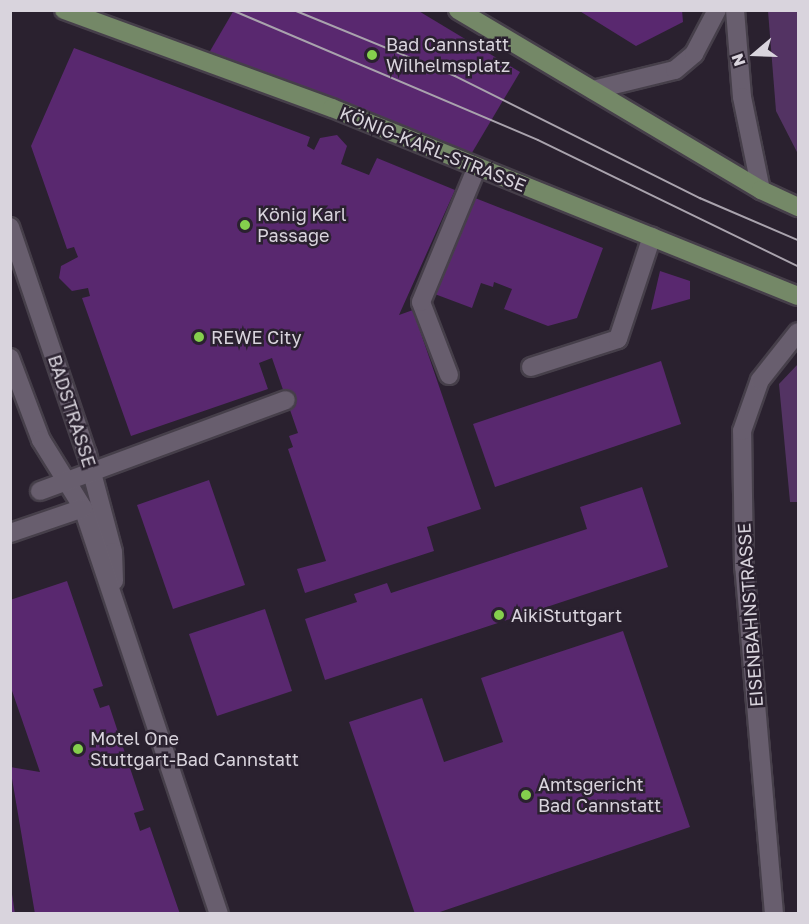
<!DOCTYPE html>
<html>
<head>
<meta charset="utf-8">
<style>
	body { margin:0 }
	#map { position:relative; width:809px; height:924px; overflow:hidden; background:#2a212f; font-family:"Golos Text",sans-serif }
	div>[style] { position:absolute }
	[style*='--x'] { left:calc(var(--x)*1px); top:calc(var(--y)*1px); width:calc(var(--w)*1px); rotate:calc(var(--a)*1deg) }
	.green>* { inset:0; background:#533363 }
	.building>* { inset:0; background:#59286f }
	.roads { filter:drop-shadow(2px 0 #463f4a) drop-shadow(-2px 0 #463f4a) drop-shadow(0 2px #463f4a) drop-shadow(0 -2px #463f4a) }
	.minor>* { height:18px; margin:-9px; padding:0 9px; transform-origin:9px; border-radius:9px; background:#685e6e }
	.major>* { height:18px; margin:-9px; padding:0 9px; transform-origin:9px; border-radius:9px; background:#748867 }
	.tram>* { height:1.5px; margin:-0.75px; padding:0 0.75px; transform-origin:0.75px; border-radius:0.75px; background:#a9a3ad }
	.dots>* { width:16px; height:16px; translate:-50% -50%; box-sizing:border-box; border:3px solid #2a212f; border-radius:50% }
	span { translate:-50% -50%; white-space:nowrap; text-align:center; line-height:1.15; -webkit-text-stroke:5px #2a212f; paint-order:stroke }
	.poi-label { font-size:18px; color:#d9d4dd }
	.left { translate:0 -50%; text-align:left }
	.street-label { font-size:18px; color:#d9d4dd }
	.frame { position:absolute; inset:0; border:12px solid #d9d4dd; pointer-events:none }
	.north { position:absolute; left:725px; top:24px; width:60px; height:60px; -webkit-text-stroke:4px #2a212f; paint-order:stroke; rotate:251deg; font-size:16px; font-weight:700; line-height:24px; text-align:center; color:#d9d4dd }
	.north::after { content:''; display:block; margin:auto; width:21px; height:27px; background:#d9d4dd; clip-path:polygon(50% 0,100% 100%,50% 72%,0 100%) }
</style>
</head>
<body>
<div id="map">
	<div class="green">
		<i style="clip-path:polygon(768px 11px,798px 11px,798px 154px,776px 111px)"></i>
		<i style="clip-path:polygon(798px 364px,798px 502px,790px 502px,779px 384px)"></i>
	</div>
	<div class="building">
		<i style="clip-path:polygon(234px 10px,417px 10px,520px 72px,470px 156px,206px 58px)"></i>
		<i style="clip-path:polygon(578px 10px,682px 10px,683px 22px,636px 46px)"></i>
		<i style="clip-path:polygon(74px 48px,310px 137px,307px 146px,314px 150px,320px 138px,337px 135px,347px 146px,341px 164px,369px 175px,377px 158px,455px 190px,399px 315px,413px 310px,481px 509px,427px 527px,434px 551px,305px 593px,297px 569px,326px 561px,288px 449px,293px 447px,289px 436px,298px 433px,272px 358px,259px 363px,268px 389px,131px 436px,82px 298px,90px 296px,88px 288px,72px 291px,59px 278px,61px 266px,78px 257px,74px 247px,67px 249px,31px 146px)"></i>
		<i style="clip-path:polygon(470px 196px,603px 248px,577px 318px,548px 326px,504px 309px,512px 289px,494px 282px,493px 287px,481px 283px,472px 308px,432px 293px)"></i>
		<i style="clip-path:polygon(660px 271px,690px 281px,690px 299px,651px 310px)"></i>
		<i style="clip-path:polygon(661px 361px,681px 424px,495px 487px,473px 424px)"></i>
		<i style="clip-path:polygon(209px 480px,245px 585px,173px 609px,137px 505px)"></i>
		<i style="clip-path:polygon(642px 487px,668px 567px,325px 680px,305px 619px,357px 602px,354px 594px,387px 583px,391px 593px,587px 529px,580px 507px)"></i>
		<i style="clip-path:polygon(67px 581px,103px 686px,93px 689px,100px 708px,109px 705px,144px 810px,134px 813px,140px 831px,150px 827px,180px 914px,35px 914px,10px 767px,40px 772px,10px 685px,10px 600px)"></i>
		<i style="clip-path:polygon(265px 609px,292px 691px,217px 716px,189px 634px)"></i>
		<i style="clip-path:polygon(623px 631px,690px 827px,434px 914px,415px 914px,349px 722px,422px 698px,444px 762px,503px 742px,481px 678px)"></i>
		<i style="clip-path:polygon(10px 894px,12px 894px,15px 914px,10px 914px)"></i>
	</div>
	<div class="roads">
		<div class="minor">
			<i style="--x:735;--y:10;--w:87;--a:85.4"></i>
			<i style="--x:742;--y:97;--w:95;--a:78.5"></i>
			<i style="--x:593;--y:90;--w:84;--a:-13.7"></i>
			<i style="--x:675;--y:70;--w:25;--a:-40"></i>
			<i style="--x:694;--y:54;--w:50;--a:-62.4"></i>
			<i style="--x:10;--y:227;--w:240;--a:71.3"></i>
			<i style="--x:87;--y:454;--w:101;--a:75.1"></i>
			<i style="--x:113;--y:552;--w:29;--a:88"></i>
			<i style="--x:10;--y:358;--w:88;--a:69.3"></i>
			<i style="--x:41;--y:440;--w:80;--a:58.3"></i>
			<i style="--x:83;--y:508;--w:428;--a:71.5"></i>
			<i style="--x:531;--y:367;--w:91;--a:-17.8"></i>
			<i style="--x:618;--y:339;--w:108;--a:-71.7"></i>
			<i style="--x:449;--y:375;--w:78;--a:-111"></i>
			<i style="--x:421;--y:302;--w:146;--a:-67.5"></i>
			<i style="--x:40;--y:491;--w:262;--a:-20.3"></i>
			<i style="--x:10;--y:533;--w:77;--a:-18.9"></i>
			<i style="--x:774;--y:914;--w:348;--a:-94.9"></i>
			<i style="--x:744;--y:567;--w:136;--a:-90.8"></i>
			<i style="--x:742;--y:431;--w:54;--a:-70.6"></i>
			<i style="--x:760;--y:380;--w:61;--a:-51.6"></i>
		</div>
		<div class="major">
			<i style="--x:64;--y:10;--w:285;--a:20.1"></i>
			<i style="--x:332;--y:108;--w:502;--a:21.97"></i>
			<i style="--x:458;--y:10;--w:352;--a:30.7"></i>
			<i style="--x:761;--y:190;--w:41;--a:24.7"></i>
		</div>
	</div>
	<div class="tram">
		<i style="--x:232;--y:10;--w:332;--a:23"></i>
		<i style="--x:538;--y:140;--w:289;--a:25.9"></i>
		<i style="--x:294;--y:10;--w:174;--a:22.3"></i>
		<i style="--x:455;--y:76;--w:274;--a:26.5"></i>
		<i style="--x:700;--y:198;--w:107;--a:23.2"></i>
	</div>
	<div class="dots">
		<i style="left:372px;top:55px;background:#85cf4d"></i>
		<i style="left:245px;top:225px;background:#85cf4d"></i>
		<i style="left:199px;top:337px;background:#85cf4d"></i>
		<i style="left:499px;top:615px;background:#85cf4d"></i>
		<i style="left:78px;top:749px;background:#85cf4d"></i>
		<i style="left:526px;top:795px;background:#85cf4d"></i>
	</div>
	<div class="poi-label">
		<span class="left" style="left:386px;top:55px">Bad Cannstatt<br>Wilhelmsplatz</span>
		<span class="left" style="left:257px;top:225px">König Karl<br>Passage</span>
		<span class="left" style="left:211px;top:337px">REWE City</span>
		<span class="left" style="left:511px;top:615px">AikiStuttgart</span>
		<span class="left" style="left:90px;top:749px">Motel One<br>Stuttgart-Bad Cannstatt</span>
		<span class="left" style="left:538px;top:795px">Amtsgericht<br>Bad Cannstatt</span>
	</div>
	<div class="street-label">
		<span style="left:433px;top:149px;rotate:22deg">KÖNIG-KARL-STRASSE</span>
		<span style="left:72px;top:411px;rotate:72deg">BADSTRASSE</span>
		<span style="left:750px;top:615px;rotate:-94deg">EISENBAHNSTRASSE</span>
	</div>
	<div class="frame"></div>
	<div class="north">N</div>
</div>
</body>
</html>
